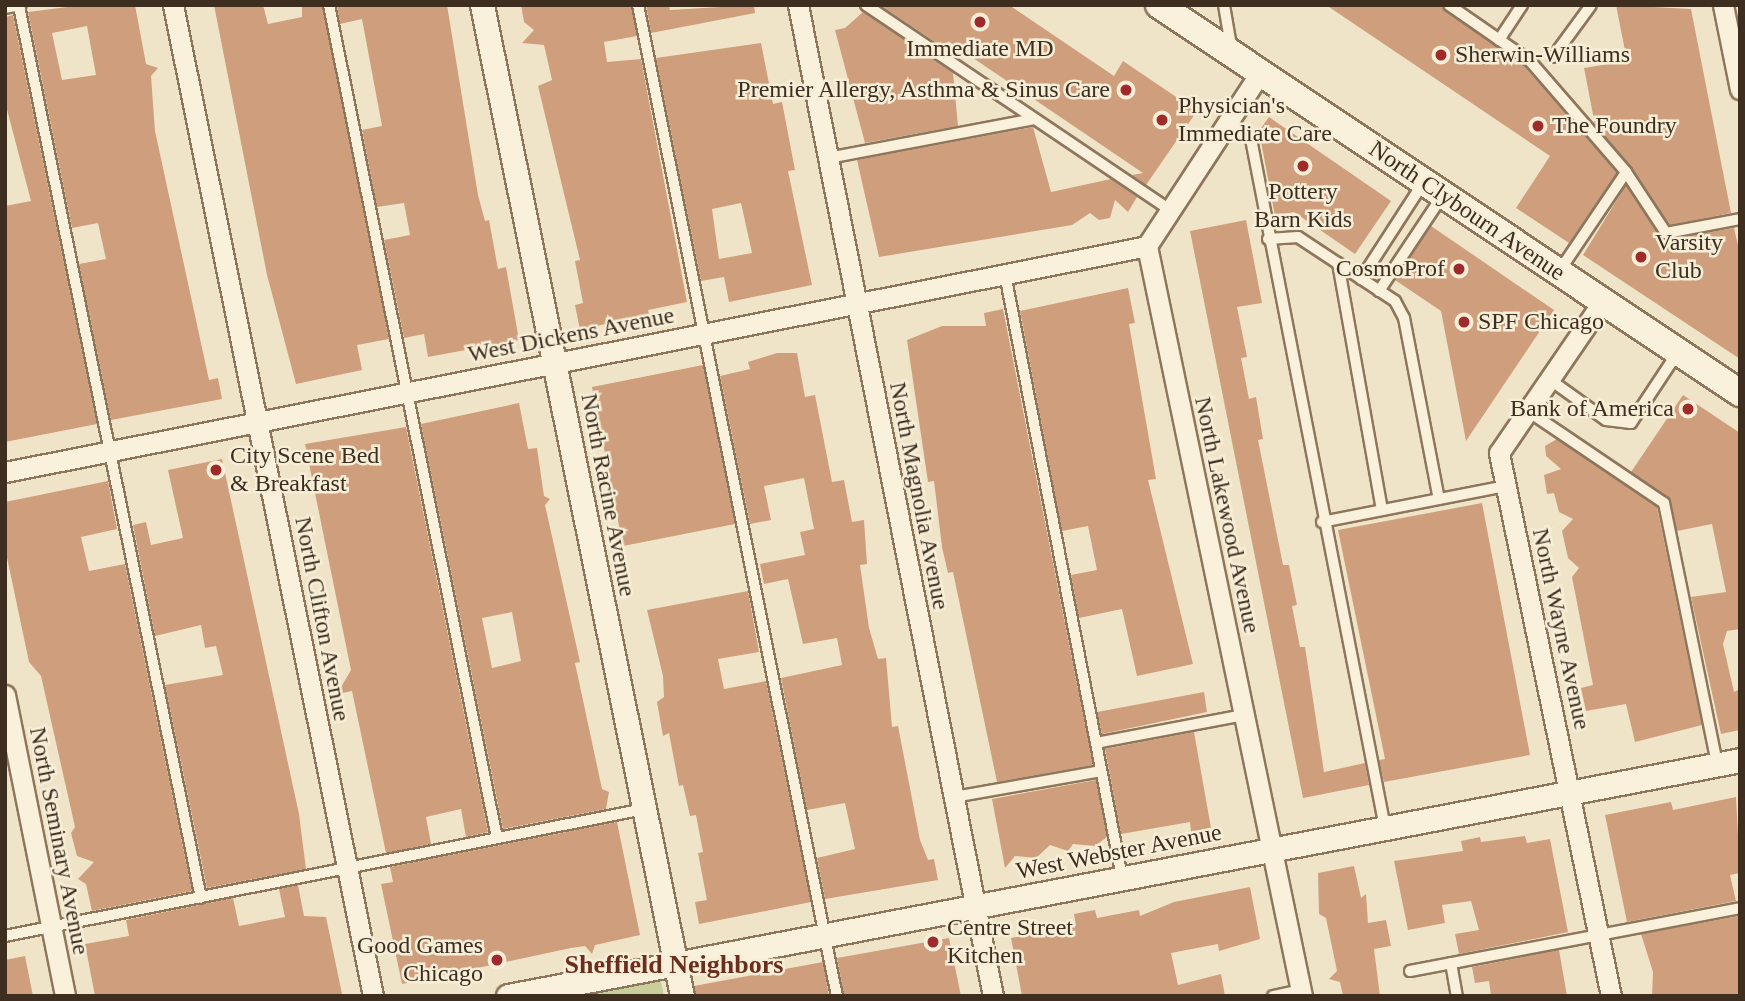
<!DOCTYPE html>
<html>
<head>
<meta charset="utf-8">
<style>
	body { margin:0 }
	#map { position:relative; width:1745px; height:1001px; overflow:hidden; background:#f0e4c8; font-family:Georgia,serif }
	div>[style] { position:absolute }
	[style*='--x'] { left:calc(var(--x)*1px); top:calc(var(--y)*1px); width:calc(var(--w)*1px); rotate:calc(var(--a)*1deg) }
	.green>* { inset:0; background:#c9cf9b }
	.building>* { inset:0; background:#cf9f7d }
	.roads { filter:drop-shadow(2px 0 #8d765c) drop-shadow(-2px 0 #8d765c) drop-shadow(0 2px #8d765c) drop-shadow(0 -2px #8d765c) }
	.service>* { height:10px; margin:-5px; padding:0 5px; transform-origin:5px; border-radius:5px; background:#faf1dc }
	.minor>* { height:19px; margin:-9.5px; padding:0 9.5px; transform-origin:9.5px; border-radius:9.5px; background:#faf1dc }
	.tertiary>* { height:23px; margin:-11.5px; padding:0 11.5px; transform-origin:11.5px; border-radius:11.5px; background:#faf1dc }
	.secondary>* { height:26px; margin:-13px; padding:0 13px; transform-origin:13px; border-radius:13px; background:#faf1dc }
	.dots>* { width:19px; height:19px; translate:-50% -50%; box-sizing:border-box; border:4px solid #f7eed8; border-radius:50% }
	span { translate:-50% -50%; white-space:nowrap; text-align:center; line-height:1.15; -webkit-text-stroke:5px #f7eed8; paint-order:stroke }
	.poi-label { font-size:24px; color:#3d2e20 }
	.left { translate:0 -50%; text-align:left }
	.right { translate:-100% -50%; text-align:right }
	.street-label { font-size:24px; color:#3d2e20 }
	.neighbourhood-label { font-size:26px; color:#6b2e1e; font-weight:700 }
	.frame { position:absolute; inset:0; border:7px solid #3d2e20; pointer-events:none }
</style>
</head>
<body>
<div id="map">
	<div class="green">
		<i style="clip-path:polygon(661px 981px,664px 996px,582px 996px)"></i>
	</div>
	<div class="building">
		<i style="clip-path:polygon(evenodd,83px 5px,135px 5px,146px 64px,158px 68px,151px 76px,155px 131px,209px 380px,218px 378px,222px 399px,111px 420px,79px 264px,106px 259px,98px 223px,72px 228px,28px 12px,83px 5px,87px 26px,96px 75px,62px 80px,52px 33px,87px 26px)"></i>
		<i style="clip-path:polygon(214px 5px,263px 5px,268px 24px,302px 17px,302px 5px,322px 5px,389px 339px,357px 345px,362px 370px,296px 384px,267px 275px)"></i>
		<i style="clip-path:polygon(337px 5px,447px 5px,478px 195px,485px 221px,489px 220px,498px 269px,506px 267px,519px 340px,428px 357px,424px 334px,404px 338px,384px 240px,410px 235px,404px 203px,377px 207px,362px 130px,382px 126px,362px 19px,340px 24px)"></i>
		<i style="clip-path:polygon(521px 5px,631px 5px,637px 36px,604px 42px,607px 62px,641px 59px,687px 302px,648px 310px,649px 314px,637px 317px,632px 330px,626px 319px,580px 330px,575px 305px,583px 303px,575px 261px,580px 260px,538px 86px,552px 80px,544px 45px,522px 43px,534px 30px,524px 22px)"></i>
		<i style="clip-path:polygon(646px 5px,669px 5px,670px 10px,754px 5px,755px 13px,651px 33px)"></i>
		<i style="clip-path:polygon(880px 5px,1009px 5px,1114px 76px,1123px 61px,1197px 111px,1146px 185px,1132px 175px,1143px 173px,948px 41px,950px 52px)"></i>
		<i style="clip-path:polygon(1326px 5px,1438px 5px,1525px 67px,1617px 173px,1569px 243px,1516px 208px,1550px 156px)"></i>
		<i style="clip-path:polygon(1616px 5px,1691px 9px,1731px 213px,1670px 225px,1595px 125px,1584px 68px,1627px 61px)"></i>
		<i style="clip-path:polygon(863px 12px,953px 73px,958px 126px,865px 143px,835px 30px,845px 28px)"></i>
		<i style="clip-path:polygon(13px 15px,97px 424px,5px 442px,5px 206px,31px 201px,5px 102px,5px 17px)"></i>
		<i style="clip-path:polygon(evenodd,761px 43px,773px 104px,782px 102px,795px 170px,788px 171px,812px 285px,729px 302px,724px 277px,701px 281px,656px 58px,761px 43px,741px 203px,752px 253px,719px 259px,712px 209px,741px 203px)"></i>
		<i style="clip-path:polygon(1269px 117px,1391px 201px,1355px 254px,1294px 212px,1275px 216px,1259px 131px)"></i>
		<i style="clip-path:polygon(1033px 127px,1051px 192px,1111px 179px,1137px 197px,1128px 212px,1115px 200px,1110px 218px,1099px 220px,1090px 213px,1072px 225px,879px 257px,857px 160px)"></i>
		<i style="clip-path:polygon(1626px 185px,1664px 240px,1734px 228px,1740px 254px,1740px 359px,1583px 255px)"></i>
		<i style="clip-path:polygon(1246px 220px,1262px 303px,1237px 307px,1247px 357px,1241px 358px,1249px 399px,1256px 397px,1263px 439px,1258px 440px,1283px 565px,1289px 565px,1297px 605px,1292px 606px,1300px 647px,1305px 647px,1324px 772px,1365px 763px,1369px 785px,1303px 798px,1190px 231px)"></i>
		<i style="clip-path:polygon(1431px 226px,1554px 310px,1466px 441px,1441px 311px,1395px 280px)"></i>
		<i style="clip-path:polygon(1128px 288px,1135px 323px,1129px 324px,1156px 479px,1148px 480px,1193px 664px,1137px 676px,1122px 609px,1079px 618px,1071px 575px,1097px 570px,1088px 526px,1062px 531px,1020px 311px)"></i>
		<i style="clip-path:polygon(1003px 309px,1093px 765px,997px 782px,953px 572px,948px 573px,942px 547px,934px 481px,928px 482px,907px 340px,942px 326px,986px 326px,984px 313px)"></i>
		<i style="clip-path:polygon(777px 353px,797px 353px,805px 397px,815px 395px,832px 482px,844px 480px,852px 522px,864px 520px,867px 564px,860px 565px,869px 628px,878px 659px,886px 658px,892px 727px,898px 726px,920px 840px,928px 860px,934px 859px,938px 880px,825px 899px,817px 858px,855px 849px,845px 803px,807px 810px,781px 678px,842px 665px,837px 638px,803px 644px,788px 579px,764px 584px,760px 564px,805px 555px,800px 532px,814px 529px,804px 478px,764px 486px,771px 520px,750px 524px,720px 376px,750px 369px,748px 362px)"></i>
		<i style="clip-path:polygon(703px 365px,735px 524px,623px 546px,592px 387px)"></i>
		<i style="clip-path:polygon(1683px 395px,1740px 433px,1740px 629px,1727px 631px,1723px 644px,1734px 692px,1740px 689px,1740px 730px,1721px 734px,1691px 597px,1726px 592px,1712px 524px,1677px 531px,1669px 498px,1631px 472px)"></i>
		<i style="clip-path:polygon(evenodd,519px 403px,528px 449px,537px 448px,544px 496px,550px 499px,545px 505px,580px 662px,575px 663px,602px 789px,609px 792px,606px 809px,503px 829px,421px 424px,519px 403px,512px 612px,521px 661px,492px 668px,482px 618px,512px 612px)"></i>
		<i style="clip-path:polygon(406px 427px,488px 832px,466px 837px,461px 809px,426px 817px,431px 844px,386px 853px,352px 691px,337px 694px,351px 670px,305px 444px)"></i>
		<i style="clip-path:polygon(1557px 439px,1657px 507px,1702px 725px,1635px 742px,1626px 704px,1586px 711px,1581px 688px,1593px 685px,1572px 577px,1579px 568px,1568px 558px,1562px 531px,1573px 519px,1559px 512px,1554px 493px,1547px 494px,1544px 475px,1561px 469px,1546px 456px,1545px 446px)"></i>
		<i style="clip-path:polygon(222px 459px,299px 814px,306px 869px,207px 888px,165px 685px,223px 675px,216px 646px,205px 648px,201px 625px,155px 636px,133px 525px,146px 522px,151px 545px,183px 538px,168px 470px)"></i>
		<i style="clip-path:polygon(108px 481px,117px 529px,81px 537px,89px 571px,125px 564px,192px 891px,92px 911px,86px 884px,78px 879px,94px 862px,77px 856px,71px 833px,75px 827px,41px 676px,29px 662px,5px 548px,5px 502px)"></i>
		<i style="clip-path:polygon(1482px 503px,1530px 755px,1384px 782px,1379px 760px,1385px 759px,1338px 530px)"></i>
		<i style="clip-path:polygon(748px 591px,759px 652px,718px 659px,724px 689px,766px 681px,811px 902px,699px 924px,695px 902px,707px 900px,698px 853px,703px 852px,696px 815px,690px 816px,683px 785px,679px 786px,669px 733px,663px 736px,657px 702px,664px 697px,663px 676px,647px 610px)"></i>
		<i style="clip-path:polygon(1204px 692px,1207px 712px,1102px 734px,1097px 712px)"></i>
		<i style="clip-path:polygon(1194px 732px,1211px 828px,1191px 832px,1190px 822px,1121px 834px,1105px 749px)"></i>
		<i style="clip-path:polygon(1096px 780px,1107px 837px,1095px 846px,1073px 844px,1068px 851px,1050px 845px,1036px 858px,1015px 856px,1005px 868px,992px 799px)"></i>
		<i style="clip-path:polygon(1736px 797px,1740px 873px,1730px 875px,1736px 901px,1627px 922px,1605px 815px,1671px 802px,1673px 810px)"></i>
		<i style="clip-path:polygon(617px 822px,640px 935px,595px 945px,592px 954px,585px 946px,571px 948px,402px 984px,381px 884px,393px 882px,390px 867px)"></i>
		<i style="clip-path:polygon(1525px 836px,1527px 843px,1550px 839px,1568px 932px,1459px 954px,1455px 934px,1479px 930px,1471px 901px,1442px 905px,1445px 923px,1408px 930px,1394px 861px,1463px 851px,1461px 841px,1480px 837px,1481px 842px)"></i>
		<i style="clip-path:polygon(1354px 866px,1361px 898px,1366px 894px,1368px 923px,1386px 920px,1391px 946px,1374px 949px,1380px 996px,1343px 996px,1340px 982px,1329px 979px,1337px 971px,1326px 918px,1319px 914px,1318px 873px)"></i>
		<i style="clip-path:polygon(298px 885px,304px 916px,326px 917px,342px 994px,95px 996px,85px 944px,129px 936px,126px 920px,233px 898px,239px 926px,285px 917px,279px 889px)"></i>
		<i style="clip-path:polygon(1250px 887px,1260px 939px,1219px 951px,1218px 944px,1171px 953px,1178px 985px,1221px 974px,1225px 996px,1022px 996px,1011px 938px,1076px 926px,1074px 914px,1095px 910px,1097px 918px,1139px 910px,1140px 916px,1174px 902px)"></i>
		<i style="clip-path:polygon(1739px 916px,1740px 996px,1652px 996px,1653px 972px,1641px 934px)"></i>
		<i style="clip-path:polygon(949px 938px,961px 996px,844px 996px,837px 958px)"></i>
		<i style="clip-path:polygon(1559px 950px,1567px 996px,1491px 996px,1489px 981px,1475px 983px,1472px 967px)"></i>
		<i style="clip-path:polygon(25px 956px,33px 996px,5px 996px,5px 960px)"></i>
		<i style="clip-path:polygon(823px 962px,829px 996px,696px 996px,694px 986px)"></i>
	</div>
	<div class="roads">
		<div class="service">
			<i style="--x:329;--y:5;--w:850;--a:78.6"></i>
			<i style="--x:638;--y:5;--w:1011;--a:78.65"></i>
			<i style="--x:866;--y:5;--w:367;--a:34"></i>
			<i style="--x:1224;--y:5;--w:42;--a:80.3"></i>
			<i style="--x:1449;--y:5;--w:98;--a:34.7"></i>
			<i style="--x:1530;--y:61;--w:147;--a:49.1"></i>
			<i style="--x:1626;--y:172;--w:73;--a:56.7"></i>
			<i style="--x:1666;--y:233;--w:75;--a:-10.7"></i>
			<i style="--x:19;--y:6;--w:910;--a:78.47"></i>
			<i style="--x:5;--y:8;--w:16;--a:-11"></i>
			<i style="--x:1499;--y:40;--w:42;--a:-56.7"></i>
			<i style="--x:1553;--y:57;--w:64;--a:-53.8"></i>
			<i style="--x:1228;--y:122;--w:29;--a:36"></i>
			<i style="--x:1251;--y:139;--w:702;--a:78.99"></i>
			<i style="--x:828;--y:158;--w:210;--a:-10.7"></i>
			<i style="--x:1268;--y:239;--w:30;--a:-4"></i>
			<i style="--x:1298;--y:237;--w:116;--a:33.4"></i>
			<i style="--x:1395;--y:301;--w:19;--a:62"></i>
			<i style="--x:1404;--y:318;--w:184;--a:79.1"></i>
			<i style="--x:1338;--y:263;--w:251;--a:79.9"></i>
			<i style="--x:1560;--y:270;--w:118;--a:-56"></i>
			<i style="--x:1005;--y:274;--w:614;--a:79.02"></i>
			<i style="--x:1361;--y:279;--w:114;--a:-57.1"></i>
			<i style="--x:1379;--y:291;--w:115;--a:-56.3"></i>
			<i style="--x:1549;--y:379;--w:70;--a:35.7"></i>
			<i style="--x:1606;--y:420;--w:25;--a:7"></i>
			<i style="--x:1631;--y:423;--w:85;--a:-56.5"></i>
			<i style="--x:1528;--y:411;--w:164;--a:34.1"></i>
			<i style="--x:1664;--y:503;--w:266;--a:78.5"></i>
			<i style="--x:1322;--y:522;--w:187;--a:-11.1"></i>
			<i style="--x:1096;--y:743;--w:151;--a:-10.7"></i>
			<i style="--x:954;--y:797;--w:149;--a:-10"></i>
			<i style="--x:5;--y:936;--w:651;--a:-11.24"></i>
			<i style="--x:1451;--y:963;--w:34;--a:80"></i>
			<i style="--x:1410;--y:971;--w:336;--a:-10.8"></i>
			<i style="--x:1273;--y:996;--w:29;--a:-12"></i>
		</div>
		<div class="minor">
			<i style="--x:173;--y:5;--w:1011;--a:78.59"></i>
			<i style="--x:798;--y:5;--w:1010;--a:78.87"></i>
			<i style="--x:1723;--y:5;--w:86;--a:78.6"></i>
			<i style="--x:1260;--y:73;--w:207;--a:123.2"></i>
			<i style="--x:1147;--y:246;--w:766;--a:78.32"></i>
			<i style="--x:1603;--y:301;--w:184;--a:124.4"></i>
			<i style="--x:1499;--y:453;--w:554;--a:78.35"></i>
			<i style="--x:5;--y:472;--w:1164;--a:-11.19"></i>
			<i style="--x:5;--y:695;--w:307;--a:78.7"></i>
		</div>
		<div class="tertiary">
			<i style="--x:482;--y:5;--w:1011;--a:78.59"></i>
			<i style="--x:508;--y:996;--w:1254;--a:-10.84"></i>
		</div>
		<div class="secondary">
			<i style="--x:1159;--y:5;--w:699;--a:33.74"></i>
		</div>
	</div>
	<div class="dots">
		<i style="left:980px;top:22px;background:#9e2a2b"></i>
		<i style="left:1441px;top:55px;background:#9e2a2b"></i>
		<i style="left:1126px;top:90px;background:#9e2a2b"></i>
		<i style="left:1162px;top:120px;background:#9e2a2b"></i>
		<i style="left:1538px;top:126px;background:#9e2a2b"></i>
		<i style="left:1303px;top:166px;background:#9e2a2b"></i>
		<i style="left:1641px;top:257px;background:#9e2a2b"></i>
		<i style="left:1459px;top:269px;background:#9e2a2b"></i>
		<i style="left:1464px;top:322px;background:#9e2a2b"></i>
		<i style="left:1688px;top:409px;background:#9e2a2b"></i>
		<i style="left:216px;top:470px;background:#9e2a2b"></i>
		<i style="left:933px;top:942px;background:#9e2a2b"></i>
		<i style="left:497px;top:960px;background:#9e2a2b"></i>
	</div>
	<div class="poi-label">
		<span style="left:980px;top:49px">Immediate MD</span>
		<span class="left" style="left:1455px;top:55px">Sherwin-Williams</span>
		<span class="right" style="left:1110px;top:90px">Premier Allergy, Asthma &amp; Sinus Care</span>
		<span class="left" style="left:1178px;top:120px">Physician's<br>Immediate Care</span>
		<span class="left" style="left:1552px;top:126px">The Foundry</span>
		<span style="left:1303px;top:206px">Pottery<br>Barn Kids</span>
		<span class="left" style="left:1655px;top:257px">Varsity<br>Club</span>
		<span class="right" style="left:1445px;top:269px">CosmoProf</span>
		<span class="left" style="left:1478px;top:322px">SPF Chicago</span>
		<span class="right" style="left:1674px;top:409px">Bank of America</span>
		<span class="left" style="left:230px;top:470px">City Scene Bed<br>&amp; Breakfast</span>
		<span class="left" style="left:947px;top:942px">Centre Street<br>Kitchen</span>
		<span class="right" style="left:483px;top:960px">Good Games<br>Chicago</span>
	</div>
	<div class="street-label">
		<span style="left:1467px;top:211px;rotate:34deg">North Clybourn Avenue</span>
		<span style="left:571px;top:335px;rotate:-11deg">West Dickens Avenue</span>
		<span style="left:608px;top:495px;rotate:79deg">North Racine Avenue</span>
		<span style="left:919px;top:496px;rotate:79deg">North Magnolia Avenue</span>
		<span style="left:1227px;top:515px;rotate:78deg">North Lakewood Avenue</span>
		<span style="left:322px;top:619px;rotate:79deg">North Clifton Avenue</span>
		<span style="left:1561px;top:629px;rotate:78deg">North Wayne Avenue</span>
		<span style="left:59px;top:841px;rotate:79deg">North Seminary Avenue</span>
		<span style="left:1119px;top:852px;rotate:-11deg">West Webster Avenue</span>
	</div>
	<div class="neighbourhood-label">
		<span style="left:674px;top:965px">Sheffield Neighbors</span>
	</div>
	<div class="frame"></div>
</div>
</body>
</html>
